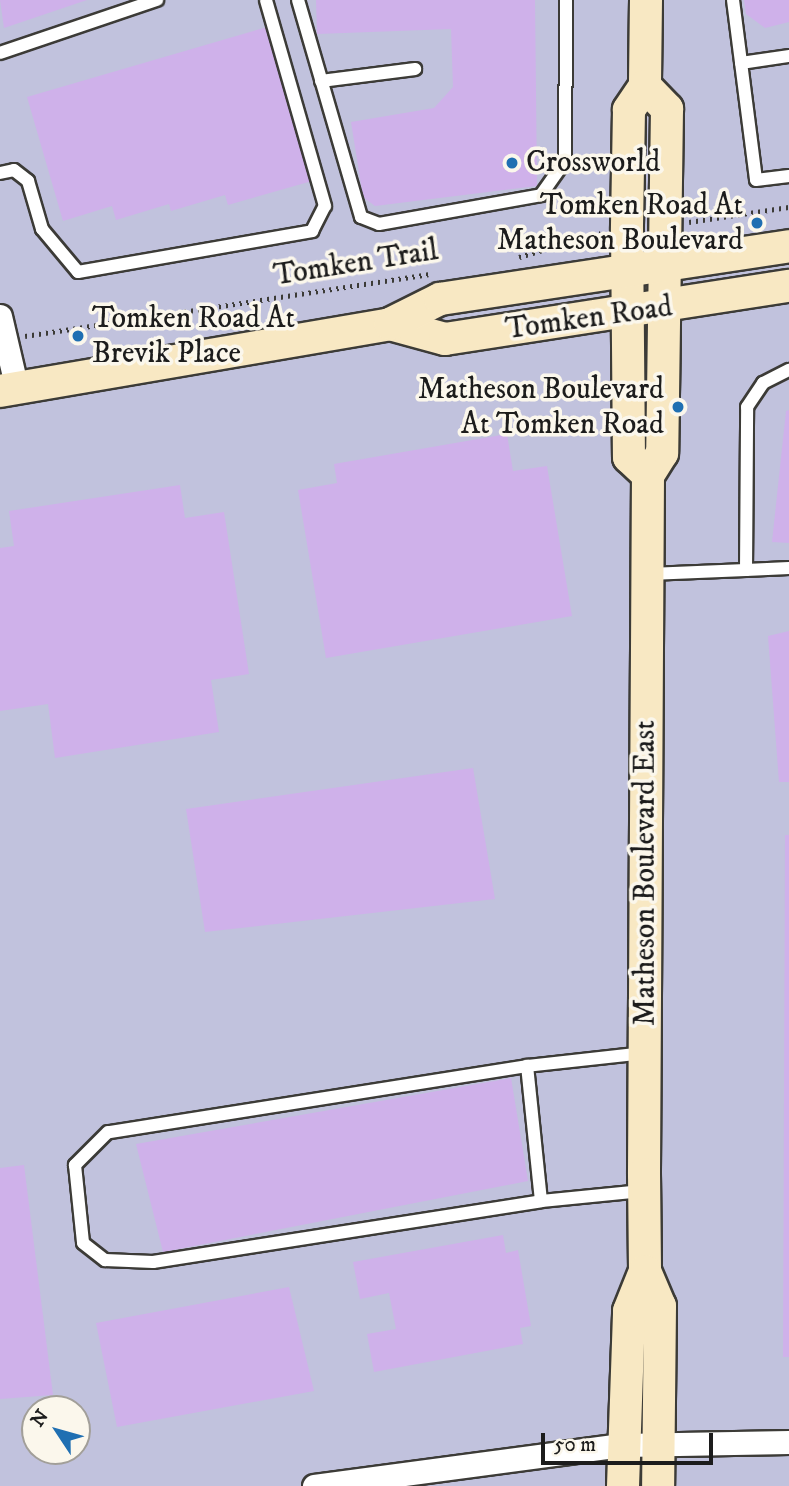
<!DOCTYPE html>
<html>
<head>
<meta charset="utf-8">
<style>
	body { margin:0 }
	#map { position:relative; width:789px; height:1486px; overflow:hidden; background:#f3ead2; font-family:"IM FELL DW Pica",serif }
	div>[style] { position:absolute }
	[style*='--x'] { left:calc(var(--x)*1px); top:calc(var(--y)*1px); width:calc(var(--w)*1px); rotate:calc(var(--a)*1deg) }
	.industrial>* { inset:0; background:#c1c2dd }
	.building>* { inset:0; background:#cfb1ea }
	.path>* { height:4.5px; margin-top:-2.25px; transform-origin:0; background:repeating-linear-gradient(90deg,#3c3b37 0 2px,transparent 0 7px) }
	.roads { filter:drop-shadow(2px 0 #3c3b37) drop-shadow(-2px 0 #3c3b37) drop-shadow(0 2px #3c3b37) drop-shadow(0 -2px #3c3b37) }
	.lane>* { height:12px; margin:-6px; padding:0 6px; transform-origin:6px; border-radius:6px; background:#fff }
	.street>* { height:23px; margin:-11.5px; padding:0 11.5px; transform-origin:11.5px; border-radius:11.5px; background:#fff }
	.secondary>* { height:32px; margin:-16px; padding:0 16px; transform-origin:16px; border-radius:16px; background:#f8e8c3 }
	.dots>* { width:19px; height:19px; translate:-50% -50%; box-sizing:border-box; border:4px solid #fbf7ec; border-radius:50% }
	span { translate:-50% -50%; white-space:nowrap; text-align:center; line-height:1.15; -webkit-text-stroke:7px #fbf7ec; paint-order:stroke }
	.poi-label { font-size:30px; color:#1c1c1c }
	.left { translate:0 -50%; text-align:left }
	.right { translate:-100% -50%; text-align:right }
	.street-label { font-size:30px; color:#1c1c1c }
	.north { position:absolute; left:21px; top:1395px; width:70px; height:70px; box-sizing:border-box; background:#fbf7ec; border:2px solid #a29f99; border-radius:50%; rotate:306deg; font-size:19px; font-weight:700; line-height:28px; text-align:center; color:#1c1c1c }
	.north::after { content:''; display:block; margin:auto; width:24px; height:32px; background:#1f6fb2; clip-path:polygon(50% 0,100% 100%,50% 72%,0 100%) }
	.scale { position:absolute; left:541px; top:1433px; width:172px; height:32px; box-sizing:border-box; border:4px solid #1c1c1c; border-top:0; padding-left:9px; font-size:21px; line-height:24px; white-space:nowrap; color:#1c1c1c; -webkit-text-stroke:5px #fbf7ec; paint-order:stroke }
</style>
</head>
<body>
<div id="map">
	<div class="industrial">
		<i style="clip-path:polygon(evenodd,0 0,789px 0,789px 1486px,0 1486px,0 0,35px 1409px,77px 1409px,77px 1451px,35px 1451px,35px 1409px)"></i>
	</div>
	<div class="building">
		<i style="clip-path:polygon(0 0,87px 0,4px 28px)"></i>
		<i style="clip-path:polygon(316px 0,535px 0,537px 186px,375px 206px,363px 197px,351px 122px,434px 108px,453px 87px,451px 29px,317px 34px)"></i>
		<i style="clip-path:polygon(744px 0,789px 0,789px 22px,765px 28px,746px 14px)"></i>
		<i style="clip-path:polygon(267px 27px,312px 181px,228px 205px,225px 195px,171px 211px,169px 204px,116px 220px,112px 206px,63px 221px,27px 97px)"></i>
		<i style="clip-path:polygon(789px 410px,789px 543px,772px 542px,786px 411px)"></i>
		<i style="clip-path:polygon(507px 434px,513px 471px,547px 466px,572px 616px,326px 658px,298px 490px,337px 483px,334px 464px)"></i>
		<i style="clip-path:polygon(180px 485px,185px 518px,224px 512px,249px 674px,211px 680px,219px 732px,55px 758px,48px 704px,0 711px,0 548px,14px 546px,9px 511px)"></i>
		<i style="clip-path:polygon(789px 631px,789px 782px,779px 782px,768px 636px)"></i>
		<i style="clip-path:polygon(473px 768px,495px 899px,205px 932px,186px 809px)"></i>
		<i style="clip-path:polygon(785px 835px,789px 835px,789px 1357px,783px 1357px)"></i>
		<i style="clip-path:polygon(511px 1078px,528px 1181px,163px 1252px,136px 1144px)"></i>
		<i style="clip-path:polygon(24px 1165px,53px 1395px,0 1399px,0 1168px)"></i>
		<i style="clip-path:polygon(503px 1235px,506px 1253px,518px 1250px,531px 1326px,520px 1328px,523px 1344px,374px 1372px,367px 1334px,396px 1329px,389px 1293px,360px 1299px,353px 1262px)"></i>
		<i style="clip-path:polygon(289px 1287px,314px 1391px,117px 1427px,96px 1323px)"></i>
	</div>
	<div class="path">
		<i style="--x:689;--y:222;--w:101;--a:-8.5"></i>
		<i style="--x:519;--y:257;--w:85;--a:-16.3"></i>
		<i style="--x:25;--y:336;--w:408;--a:-8.7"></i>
	</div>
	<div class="roads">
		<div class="lane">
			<i style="--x:298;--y:0;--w:226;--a:73.8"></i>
			<i style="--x:361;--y:217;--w:19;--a:21"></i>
			<i style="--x:379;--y:224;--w:165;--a:-10.1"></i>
			<i style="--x:541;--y:195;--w:42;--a:-54.8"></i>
			<i style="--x:565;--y:161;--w:161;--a:-89.6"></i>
			<i style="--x:733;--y:0;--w:181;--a:82.7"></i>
			<i style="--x:756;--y:180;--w:33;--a:-7"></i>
			<i style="--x:0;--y:53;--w:166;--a:-18.7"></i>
			<i style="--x:741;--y:63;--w:49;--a:-8.3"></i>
			<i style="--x:321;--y:81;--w:95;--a:-7.3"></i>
			<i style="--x:0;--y:173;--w:14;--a:-12"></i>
			<i style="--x:14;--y:170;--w:18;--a:38"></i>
			<i style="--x:28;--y:181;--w:50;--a:73.7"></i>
			<i style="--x:42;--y:229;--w:56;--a:50.1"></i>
			<i style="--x:78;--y:272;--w:238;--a:-9.9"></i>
			<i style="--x:312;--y:231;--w:28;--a:-63"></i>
			<i style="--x:325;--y:206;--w:214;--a:-106"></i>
			<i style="--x:746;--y:570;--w:43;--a:-2.7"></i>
			<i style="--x:649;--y:574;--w:97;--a:-2.4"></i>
			<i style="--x:746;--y:570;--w:163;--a:-89.6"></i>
			<i style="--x:747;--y:407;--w:29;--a:-56"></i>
			<i style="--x:763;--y:383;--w:29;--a:-27"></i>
			<i style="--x:527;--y:1066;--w:424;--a:171"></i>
			<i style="--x:108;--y:1132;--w:47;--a:135"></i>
			<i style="--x:75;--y:1165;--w:78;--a:84.1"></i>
			<i style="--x:83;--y:1243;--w:28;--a:38"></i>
			<i style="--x:105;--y:1260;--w:48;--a:2.4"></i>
			<i style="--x:153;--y:1262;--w:393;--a:-8.9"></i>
			<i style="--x:642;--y:1191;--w:101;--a:174.3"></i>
			<i style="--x:541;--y:1201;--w:136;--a:-95.9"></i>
			<i style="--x:527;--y:1066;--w:119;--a:-6.3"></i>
		</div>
		<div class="street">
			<i style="--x:0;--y:316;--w:75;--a:76.9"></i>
			<i style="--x:314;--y:1486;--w:312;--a:-7.6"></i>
			<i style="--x:623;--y:1445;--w:166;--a:-1"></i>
		</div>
		<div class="secondary">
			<i style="--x:646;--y:0;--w:86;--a:90.7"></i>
			<i style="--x:645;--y:86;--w:29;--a:124"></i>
			<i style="--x:629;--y:110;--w:120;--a:91"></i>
			<i style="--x:627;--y:230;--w:227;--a:89.5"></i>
			<i style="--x:629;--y:457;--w:26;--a:43"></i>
			<i style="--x:645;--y:86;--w:32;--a:46"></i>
			<i style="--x:667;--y:109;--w:344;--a:90.8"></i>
			<i style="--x:662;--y:453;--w:26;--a:122"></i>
			<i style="--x:648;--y:475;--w:699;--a:90.33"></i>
			<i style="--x:644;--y:1174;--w:97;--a:89.4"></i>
			<i style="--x:645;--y:1271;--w:38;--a:67"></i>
			<i style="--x:660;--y:1306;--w:180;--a:90.6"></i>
			<i style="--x:390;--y:324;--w:57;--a:15.3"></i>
			<i style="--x:445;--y:339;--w:348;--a:-8.8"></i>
			<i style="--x:0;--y:391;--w:396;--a:-9.7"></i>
			<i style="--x:390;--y:324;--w:56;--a:-26.6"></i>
			<i style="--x:440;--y:299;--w:353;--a:-8.6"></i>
			<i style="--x:623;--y:1486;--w:175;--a:-88"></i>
			<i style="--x:629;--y:1311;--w:43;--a:-68.2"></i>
		</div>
	</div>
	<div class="dots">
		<i style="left:512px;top:163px;background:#1f6fb2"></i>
		<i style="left:757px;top:223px;background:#1f6fb2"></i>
		<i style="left:78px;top:336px;background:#1f6fb2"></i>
		<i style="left:678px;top:407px;background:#1f6fb2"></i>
	</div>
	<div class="poi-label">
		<span class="left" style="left:526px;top:163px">Crossworld</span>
		<span class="right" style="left:743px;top:223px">Tomken Road At<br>Matheson Boulevard</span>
		<span class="left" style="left:92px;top:336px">Tomken Road At<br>Brevik Place</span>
		<span class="right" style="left:664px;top:407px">Matheson Boulevard<br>At Tomken Road</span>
	</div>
	<div class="street-label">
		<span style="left:356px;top:264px;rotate:-9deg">Tomken Trail</span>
		<span style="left:589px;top:319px;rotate:-8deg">Tomken Road</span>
		<span style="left:646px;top:873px;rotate:-90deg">Matheson Boulevard East</span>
	</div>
	<div class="north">N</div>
	<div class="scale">50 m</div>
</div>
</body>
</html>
